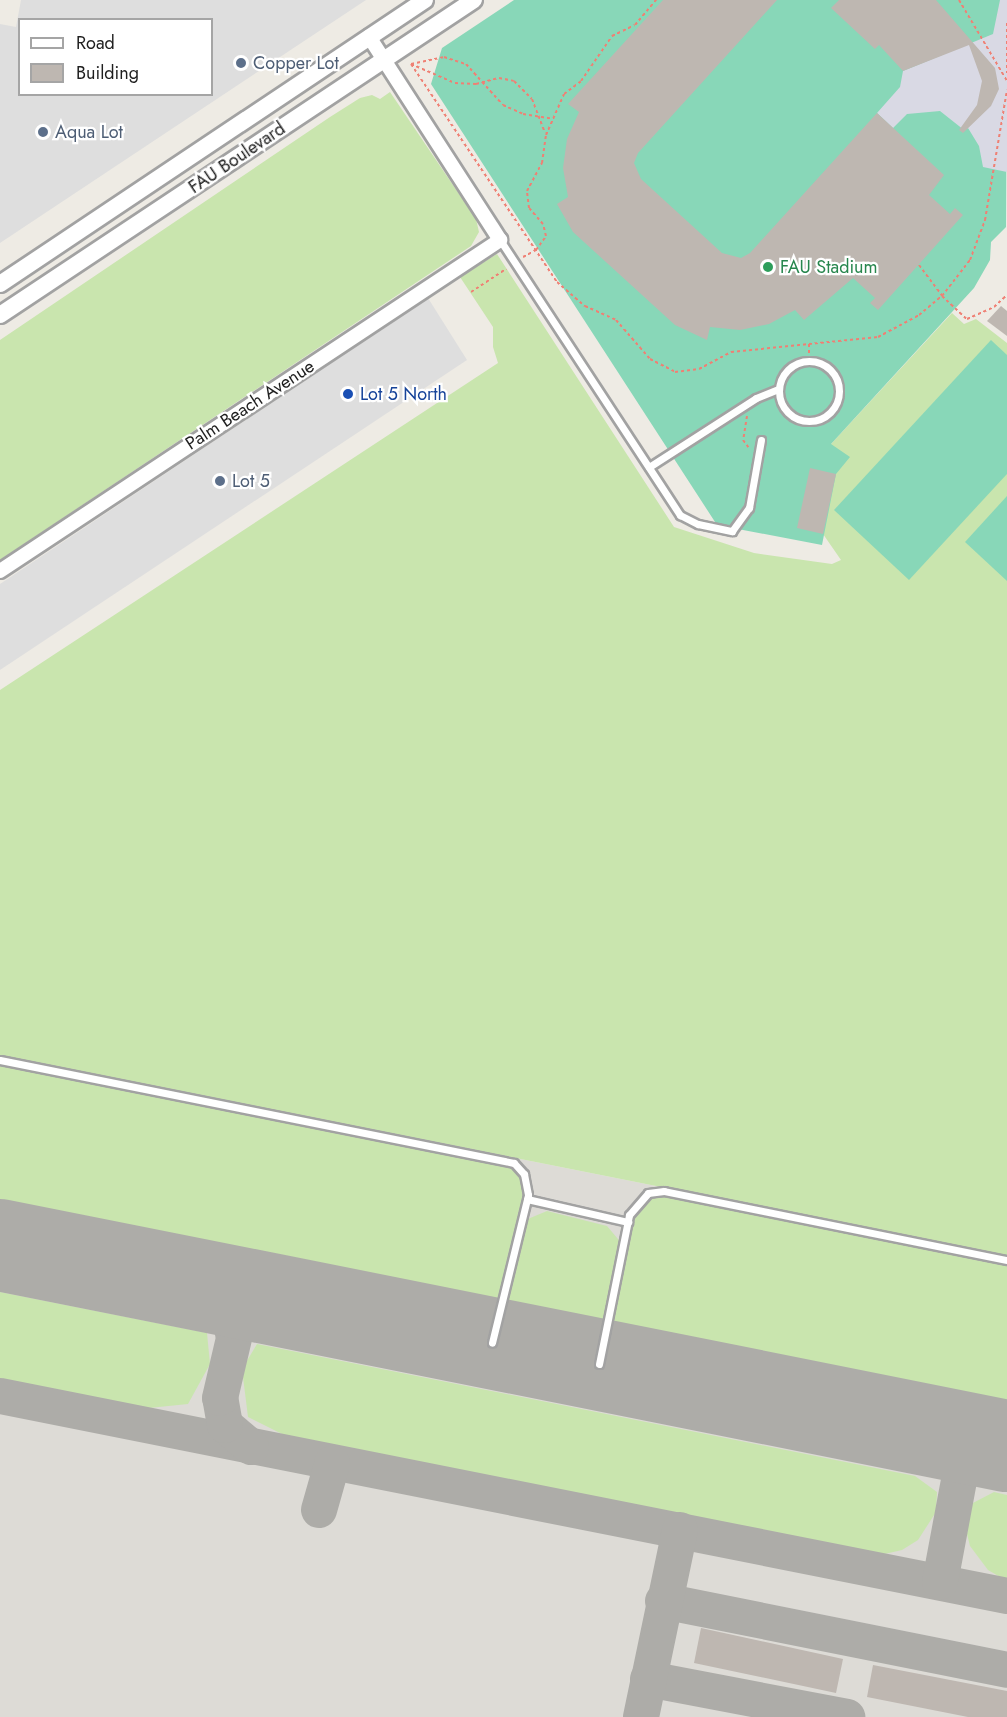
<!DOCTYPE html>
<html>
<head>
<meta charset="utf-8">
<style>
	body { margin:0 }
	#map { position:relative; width:1007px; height:1717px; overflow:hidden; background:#eeebe4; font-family:Jost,sans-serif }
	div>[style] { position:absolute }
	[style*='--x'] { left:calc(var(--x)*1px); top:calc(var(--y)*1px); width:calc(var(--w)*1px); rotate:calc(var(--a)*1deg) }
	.airport>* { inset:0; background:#dddbd6 }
	.grass>* { inset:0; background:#c9e5ae }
	.pitch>* { inset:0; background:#88d7b8 }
	.parking>* { inset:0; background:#dedede }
	.plaza>* { inset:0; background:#d9d9e4 }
	.taxiway>* { height:36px; margin:-18px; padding:0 18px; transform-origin:18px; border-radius:18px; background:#adaca8 }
	.runway>* { height:92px; margin:-46px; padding:0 46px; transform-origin:46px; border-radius:46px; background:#adaca8 }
	.building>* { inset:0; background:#beb7b1 }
	.path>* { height:2px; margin-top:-1px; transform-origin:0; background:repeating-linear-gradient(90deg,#ef8074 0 3px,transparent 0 6px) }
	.roads { filter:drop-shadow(2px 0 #a2a2a2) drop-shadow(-2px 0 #a2a2a2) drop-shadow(0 2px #a2a2a2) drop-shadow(0 -2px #a2a2a2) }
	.service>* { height:7px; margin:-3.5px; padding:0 3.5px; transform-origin:3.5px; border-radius:3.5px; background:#fff }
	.service>.ring { margin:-3.5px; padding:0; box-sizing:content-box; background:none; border:7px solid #fff; border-radius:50% }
	.minor>* { height:14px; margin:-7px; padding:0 7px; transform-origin:7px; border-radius:7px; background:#fff }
	.tertiary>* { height:16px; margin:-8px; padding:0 8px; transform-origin:8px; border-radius:8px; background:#fff }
	.dots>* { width:16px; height:16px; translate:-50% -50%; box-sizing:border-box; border:3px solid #fff; border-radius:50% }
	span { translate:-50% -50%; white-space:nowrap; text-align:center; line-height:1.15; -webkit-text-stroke:4.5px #fff; paint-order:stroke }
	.service-label { font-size:18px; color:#4e5e75 }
	.left { translate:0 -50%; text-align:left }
	.street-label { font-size:18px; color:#1e1e1e }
	.leisure-label { font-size:18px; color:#27864d }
	.transit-label { font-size:18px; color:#164399 }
	.legend { position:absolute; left:18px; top:18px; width:195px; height:78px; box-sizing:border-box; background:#fff; border:2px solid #a5a5a5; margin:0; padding:8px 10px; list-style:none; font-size:18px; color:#1e1e1e }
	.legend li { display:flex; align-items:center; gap:12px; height:30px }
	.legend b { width:30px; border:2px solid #a5a5a5 }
</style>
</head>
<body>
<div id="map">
	<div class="airport">
		<i style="clip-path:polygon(0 1055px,1007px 1256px,1007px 1717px,0 1717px)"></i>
	</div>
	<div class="grass">
		<i style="clip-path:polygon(390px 92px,476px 219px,479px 232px,471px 246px,0 560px,0 340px,330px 117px,360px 98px,372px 95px,380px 99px)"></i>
		<i style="clip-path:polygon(497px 254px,674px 527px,754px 553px,832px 564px,841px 560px,823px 534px,831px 444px,952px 313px,964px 324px,976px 319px,1007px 343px,1007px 1256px,0 1055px,0 690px,498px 363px,493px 347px,493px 327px,460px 277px)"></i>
		<i style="clip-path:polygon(0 1060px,514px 1163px,528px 1185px,523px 1221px,547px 1211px,607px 1226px,623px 1245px,634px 1205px,655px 1191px,1007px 1260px,1007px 1402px,0 1199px)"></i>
		<i style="clip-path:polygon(0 1292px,207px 1333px,210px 1364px,188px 1404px,149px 1408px,0 1384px)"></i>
		<i style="clip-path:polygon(257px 1344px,915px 1476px,937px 1492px,936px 1512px,918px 1540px,902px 1550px,876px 1556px,653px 1517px,292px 1439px,248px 1417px,242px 1369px)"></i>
		<i style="clip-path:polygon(994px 1492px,1007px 1495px,1007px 1581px,988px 1570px,970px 1546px,967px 1534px,971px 1504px)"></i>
	</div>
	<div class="pitch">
		<i style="clip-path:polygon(514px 0,1007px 0,1006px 227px,991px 242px,990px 260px,974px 288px,831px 444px,850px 457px,836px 474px,822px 545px,717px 525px,431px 84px,442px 48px)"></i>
		<i style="clip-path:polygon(991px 340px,1007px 355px,1007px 474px,909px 580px,834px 510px)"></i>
		<i style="clip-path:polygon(1007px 496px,1007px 581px,965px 542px)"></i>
	</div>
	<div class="parking">
		<i style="clip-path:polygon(evenodd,21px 0,366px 0,0 243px,0 24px,16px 27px,21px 0,20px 20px,212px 20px,212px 94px,20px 94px,20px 20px)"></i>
		<i style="clip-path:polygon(428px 298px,467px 360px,0 670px,0 584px)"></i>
	</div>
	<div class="plaza">
		<i style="clip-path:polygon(1000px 0,1007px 0,1007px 172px,983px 167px,979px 146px,968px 128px,964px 130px,940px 111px,907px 114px,893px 128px,877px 113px,900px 87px,903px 71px,993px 34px)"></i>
	</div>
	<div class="taxiway">
		<i style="--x:205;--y:1285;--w:31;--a:45"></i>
		<i style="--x:227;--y:1307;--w:27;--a:77"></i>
		<i style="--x:0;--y:1396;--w:1027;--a:11.23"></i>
		<i style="--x:251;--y:1447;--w:34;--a:-140"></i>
		<i style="--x:225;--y:1425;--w:27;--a:-100"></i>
		<i style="--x:220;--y:1398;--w:79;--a:-76.8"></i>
		<i style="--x:238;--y:1321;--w:24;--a:-38"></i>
		<i style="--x:257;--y:1306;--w:23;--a:-15"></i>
		<i style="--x:319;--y:1510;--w:48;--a:-74.2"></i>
		<i style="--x:940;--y:1582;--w:147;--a:-79.4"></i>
		<i style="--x:663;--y:1601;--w:351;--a:11.3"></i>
		<i style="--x:648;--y:1679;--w:203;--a:10.8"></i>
		<i style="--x:641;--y:1717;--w:191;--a:-78.2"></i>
	</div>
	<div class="runway">
		<i style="--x:0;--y:1245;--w:1027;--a:11.29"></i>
	</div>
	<div class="building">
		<i style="clip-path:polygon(663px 0,777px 0,638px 153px,634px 163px,641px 179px,722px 253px,741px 258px,750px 253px,877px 113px,944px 175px,929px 195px,950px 214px,955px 208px,963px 215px,878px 310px,870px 303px,875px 298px,853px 278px,804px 320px,795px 310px,769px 324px,740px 330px,710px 327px,707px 340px,675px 325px,573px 232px,557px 204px,568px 197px,563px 168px,567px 139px,579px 112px,568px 104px)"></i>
		<i style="clip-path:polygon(839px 0,936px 0,995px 68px,999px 89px,991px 106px,963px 133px,959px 130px,977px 105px,982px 81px,969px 45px,903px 71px,879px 45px,875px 49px,831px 8px)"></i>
		<i style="clip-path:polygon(1001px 306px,1007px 311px,1007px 336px,987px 321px)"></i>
		<i style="clip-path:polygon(810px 468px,836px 474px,823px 534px,797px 528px)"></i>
		<i style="clip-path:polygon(701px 1628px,843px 1659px,836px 1693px,694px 1663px)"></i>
		<i style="clip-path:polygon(873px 1665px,1007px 1691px,1007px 1717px,968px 1717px,867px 1697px)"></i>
	</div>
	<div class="path">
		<i style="--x:959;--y:0;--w:94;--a:59.3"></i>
		<i style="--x:1007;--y:23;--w:50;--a:90"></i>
		<i style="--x:411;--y:64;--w:262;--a:56.2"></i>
		<i style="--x:557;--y:282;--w:37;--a:41"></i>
		<i style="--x:585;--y:306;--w:34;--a:24"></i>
		<i style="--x:616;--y:320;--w:52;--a:48.9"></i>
		<i style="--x:650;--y:359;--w:28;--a:27"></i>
		<i style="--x:675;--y:372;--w:24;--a:-7"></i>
		<i style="--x:699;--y:369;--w:36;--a:-28"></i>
		<i style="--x:731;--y:352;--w:148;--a:-5.8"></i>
		<i style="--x:878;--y:337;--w:47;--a:-28.2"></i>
		<i style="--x:919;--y:315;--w:30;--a:-40"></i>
		<i style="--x:942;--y:296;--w:46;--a:-52.1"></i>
		<i style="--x:970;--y:260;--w:43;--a:-69.4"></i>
		<i style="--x:985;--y:220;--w:132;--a:-80.4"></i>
		<i style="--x:411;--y:64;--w:48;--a:23.4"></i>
		<i style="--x:455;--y:83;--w:21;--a:3"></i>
		<i style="--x:476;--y:84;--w:24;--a:-15"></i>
		<i style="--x:499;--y:78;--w:15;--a:11"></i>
		<i style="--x:514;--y:81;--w:25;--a:45"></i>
		<i style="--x:532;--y:99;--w:36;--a:69"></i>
		<i style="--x:411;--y:64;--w:34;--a:-12"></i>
		<i style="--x:444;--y:57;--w:23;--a:18"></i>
		<i style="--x:466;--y:64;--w:55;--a:47.9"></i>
		<i style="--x:503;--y:105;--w:22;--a:24"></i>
		<i style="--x:523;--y:114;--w:30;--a:9"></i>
		<i style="--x:523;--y:257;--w:15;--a:-28"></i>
		<i style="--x:536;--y:250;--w:17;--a:-54"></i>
		<i style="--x:546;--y:236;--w:12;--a:-104"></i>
		<i style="--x:543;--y:224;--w:21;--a:-131"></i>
		<i style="--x:529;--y:208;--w:17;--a:-97"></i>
		<i style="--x:527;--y:191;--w:32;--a:-62"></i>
		<i style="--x:542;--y:163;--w:28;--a:-82"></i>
		<i style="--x:546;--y:135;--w:45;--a:-66.3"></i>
		<i style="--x:564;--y:94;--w:21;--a:-37"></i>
		<i style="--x:581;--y:81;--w:55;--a:-55.4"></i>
		<i style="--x:612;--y:36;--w:25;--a:-26"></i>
		<i style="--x:635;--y:25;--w:33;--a:-50"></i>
		<i style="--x:919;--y:265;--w:39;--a:53"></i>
		<i style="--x:942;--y:296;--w:34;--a:43"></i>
		<i style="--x:967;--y:319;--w:30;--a:-24"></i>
		<i style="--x:994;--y:307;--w:18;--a:-43"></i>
		<i style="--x:471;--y:292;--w:42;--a:-33.3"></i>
		<i style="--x:809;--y:344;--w:16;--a:90"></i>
		<i style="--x:747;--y:416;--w:24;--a:99"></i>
		<i style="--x:743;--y:440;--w:10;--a:53"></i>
	</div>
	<div class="roads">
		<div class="service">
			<i style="--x:500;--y:240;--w:329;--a:56.8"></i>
			<i style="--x:680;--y:515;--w:20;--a:27"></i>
			<i style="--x:698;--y:524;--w:35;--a:12"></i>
			<i style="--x:732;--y:531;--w:29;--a:-54"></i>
			<i style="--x:749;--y:508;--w:69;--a:-80"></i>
			<i class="ring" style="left:779px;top:361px;width:53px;height:53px"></i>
			<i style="--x:649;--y:467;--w:127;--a:-32.8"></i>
			<i style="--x:756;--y:398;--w:24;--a:-22"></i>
			<i style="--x:0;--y:1060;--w:524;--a:11.33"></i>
			<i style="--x:514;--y:1163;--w:15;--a:48"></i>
			<i style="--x:524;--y:1174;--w:21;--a:79"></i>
			<i style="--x:528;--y:1195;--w:152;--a:103.7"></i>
			<i style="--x:527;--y:1199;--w:104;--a:12.8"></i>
			<i style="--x:599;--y:1364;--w:152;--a:-78.6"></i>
			<i style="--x:629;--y:1215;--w:29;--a:-49"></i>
			<i style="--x:648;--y:1193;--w:16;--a:-7"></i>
			<i style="--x:664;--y:1191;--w:350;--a:11.4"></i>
		</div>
		<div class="minor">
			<i style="--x:0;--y:571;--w:600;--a:-33.5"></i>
			<i style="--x:500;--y:240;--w:242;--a:-122.8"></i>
		</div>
		<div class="tertiary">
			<i style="--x:0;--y:284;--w:511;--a:-33.75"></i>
			<i style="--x:0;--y:315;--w:569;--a:-33.61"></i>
		</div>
	</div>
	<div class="dots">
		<i style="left:241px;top:63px;background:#5c6f8a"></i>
		<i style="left:43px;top:132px;background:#5c6f8a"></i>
		<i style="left:768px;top:267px;background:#2e9e5b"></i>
		<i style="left:348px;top:394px;background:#1a4fb4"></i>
		<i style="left:220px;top:481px;background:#5c6f8a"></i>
	</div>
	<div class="service-label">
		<span class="left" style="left:253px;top:63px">Copper Lot</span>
		<span class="left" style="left:55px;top:132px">Aqua Lot</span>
		<span class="left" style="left:232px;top:481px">Lot 5</span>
	</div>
	<div class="street-label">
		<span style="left:237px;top:158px;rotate:-34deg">FAU Boulevard</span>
		<span style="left:250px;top:405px;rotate:-33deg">Palm Beach Avenue</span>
	</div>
	<div class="leisure-label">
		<span class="left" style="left:780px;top:267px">FAU Stadium</span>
	</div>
	<div class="transit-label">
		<span class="left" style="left:360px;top:394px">Lot 5 North</span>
	</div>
	<ul class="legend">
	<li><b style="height:8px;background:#fff"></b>Road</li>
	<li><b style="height:16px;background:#beb7b1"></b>Building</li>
	</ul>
</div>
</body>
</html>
